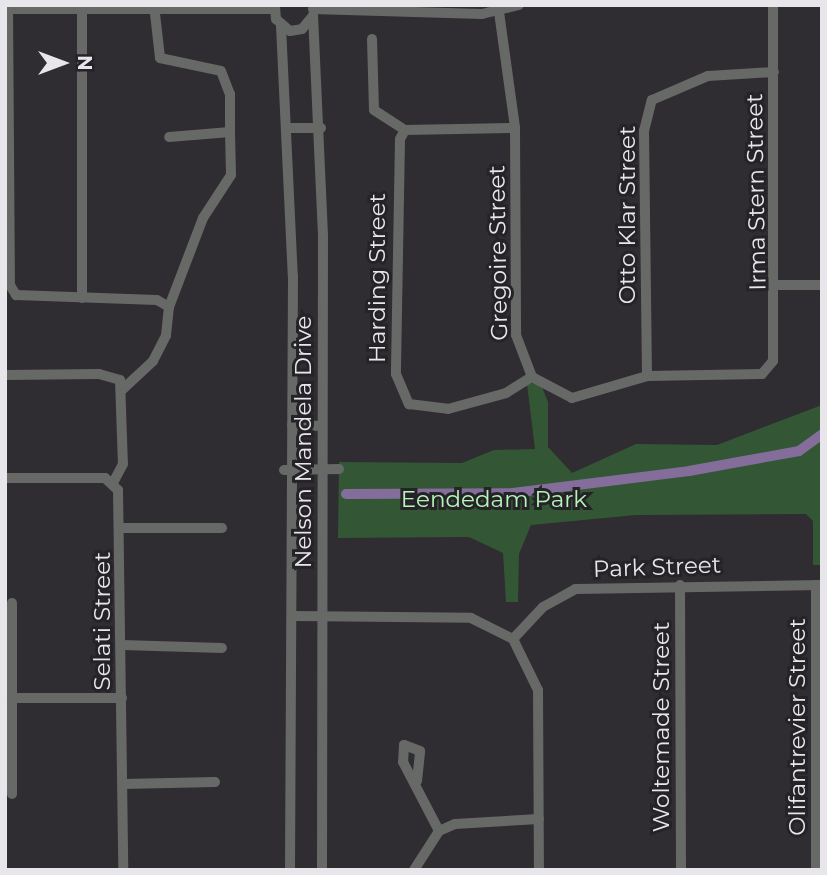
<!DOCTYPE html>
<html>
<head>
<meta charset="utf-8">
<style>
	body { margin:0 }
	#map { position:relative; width:827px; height:875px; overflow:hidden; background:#2f2c32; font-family:Montserrat,sans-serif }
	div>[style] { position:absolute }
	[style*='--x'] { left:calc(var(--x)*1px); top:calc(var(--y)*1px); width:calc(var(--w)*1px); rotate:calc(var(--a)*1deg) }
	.green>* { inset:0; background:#335735 }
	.canal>* { height:10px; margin:-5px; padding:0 5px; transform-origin:5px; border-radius:5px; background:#846d9b }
	.minor>* { height:10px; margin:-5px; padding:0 5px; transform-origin:5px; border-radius:5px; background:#666966 }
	span { translate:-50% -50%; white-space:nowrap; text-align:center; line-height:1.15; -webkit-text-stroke:6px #252228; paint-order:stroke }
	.street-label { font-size:23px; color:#e8e6ea }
	.park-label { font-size:23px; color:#b5f5b8 }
	.frame { position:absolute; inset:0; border:7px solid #e8e6ea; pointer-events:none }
	.north { position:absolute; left:28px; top:28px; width:70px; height:70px; -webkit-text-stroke:5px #252228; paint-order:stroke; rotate:90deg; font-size:19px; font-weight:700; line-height:28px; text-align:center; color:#e8e6ea }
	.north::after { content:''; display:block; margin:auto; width:24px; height:32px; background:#e8e6ea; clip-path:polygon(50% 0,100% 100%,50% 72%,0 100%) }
</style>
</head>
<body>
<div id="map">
	<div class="green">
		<i style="clip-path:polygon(540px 382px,548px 402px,548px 447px,572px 473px,636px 444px,717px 445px,822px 405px,822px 565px,813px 565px,813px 521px,806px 514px,636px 515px,531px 525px,519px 554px,518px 602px,506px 602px,503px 553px,469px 537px,338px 538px,339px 462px,462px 463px,494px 450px,535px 449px,527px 384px)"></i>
	</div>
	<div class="canal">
		<i style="--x:346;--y:494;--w:167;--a:-0.3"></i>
		<i style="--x:513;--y:493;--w:177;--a:-7.1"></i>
		<i style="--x:689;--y:471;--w:112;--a:-10.3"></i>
		<i style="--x:799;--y:451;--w:29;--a:-36"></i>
	</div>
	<div class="minor">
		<i style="--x:8;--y:5;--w:280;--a:89.6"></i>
		<i style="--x:10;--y:285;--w:12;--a:59"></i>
		<i style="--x:16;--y:295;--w:141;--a:2"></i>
		<i style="--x:157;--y:300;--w:14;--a:30"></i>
		<i style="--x:154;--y:5;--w:53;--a:83.5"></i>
		<i style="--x:160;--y:58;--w:62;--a:12"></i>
		<i style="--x:221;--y:71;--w:25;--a:69"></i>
		<i style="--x:230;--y:94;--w:38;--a:90"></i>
		<i style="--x:230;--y:132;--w:61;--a:175.3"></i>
		<i style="--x:275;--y:6;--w:13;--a:86"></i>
		<i style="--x:276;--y:19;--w:18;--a:41"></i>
		<i style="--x:290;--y:31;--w:12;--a:-9"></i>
		<i style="--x:302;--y:29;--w:17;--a:-50"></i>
		<i style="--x:5;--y:9;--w:270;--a:0"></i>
		<i style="--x:313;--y:9;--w:169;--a:1.7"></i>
		<i style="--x:482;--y:14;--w:38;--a:-14"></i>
		<i style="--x:499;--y:12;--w:117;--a:82.1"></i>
		<i style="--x:515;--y:128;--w:207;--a:89.7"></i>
		<i style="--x:516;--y:335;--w:45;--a:69.1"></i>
		<i style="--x:532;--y:377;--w:45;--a:27.7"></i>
		<i style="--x:572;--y:398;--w:78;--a:-16.3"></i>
		<i style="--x:647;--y:376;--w:115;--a:-1"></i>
		<i style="--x:762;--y:374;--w:17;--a:-50"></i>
		<i style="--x:773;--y:361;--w:356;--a:-90"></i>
		<i style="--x:313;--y:15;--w:221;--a:87.4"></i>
		<i style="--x:323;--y:236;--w:634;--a:90.09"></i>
		<i style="--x:281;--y:26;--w:250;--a:87.3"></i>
		<i style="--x:293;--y:276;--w:594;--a:90.29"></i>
		<i style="--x:372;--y:39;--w:71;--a:88.4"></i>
		<i style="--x:374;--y:110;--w:37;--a:33"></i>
		<i style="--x:289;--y:128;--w:32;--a:0"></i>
		<i style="--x:515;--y:128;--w:110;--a:179"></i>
		<i style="--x:405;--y:130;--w:10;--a:119"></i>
		<i style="--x:400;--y:139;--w:235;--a:91"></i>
		<i style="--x:396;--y:374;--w:33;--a:67"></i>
		<i style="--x:409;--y:404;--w:39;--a:7"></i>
		<i style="--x:448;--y:409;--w:60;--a:-15.4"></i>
		<i style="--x:506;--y:393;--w:31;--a:-32"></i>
		<i style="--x:776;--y:285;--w:46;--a:0"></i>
		<i style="--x:82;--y:298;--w:293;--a:-90"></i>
		<i style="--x:5;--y:375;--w:94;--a:-0.6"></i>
		<i style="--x:99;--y:374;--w:22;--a:16"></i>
		<i style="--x:120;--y:380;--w:84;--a:88"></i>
		<i style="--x:123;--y:464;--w:21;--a:118"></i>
		<i style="--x:647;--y:376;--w:245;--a:-90.7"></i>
		<i style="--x:644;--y:131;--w:32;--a:-76"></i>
		<i style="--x:652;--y:100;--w:61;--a:-23.2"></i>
		<i style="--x:708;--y:76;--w:66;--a:-3.5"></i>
		<i style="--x:123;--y:389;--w:41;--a:-43"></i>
		<i style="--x:153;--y:361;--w:29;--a:-63"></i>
		<i style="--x:166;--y:335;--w:28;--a:-84"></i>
		<i style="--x:169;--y:307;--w:95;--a:-69.1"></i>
		<i style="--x:203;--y:218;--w:51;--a:-56.9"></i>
		<i style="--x:231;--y:175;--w:43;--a:-91.3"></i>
		<i style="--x:292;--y:425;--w:30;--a:2"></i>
		<i style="--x:284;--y:470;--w:55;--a:-1"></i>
		<i style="--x:5;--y:478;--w:100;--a:0"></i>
		<i style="--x:105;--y:478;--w:18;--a:43"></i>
		<i style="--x:118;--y:490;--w:380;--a:89.2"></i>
		<i style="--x:121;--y:528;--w:101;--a:0"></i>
		<i style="--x:680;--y:585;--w:285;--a:89.8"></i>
		<i style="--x:816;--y:585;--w:285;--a:90"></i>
		<i style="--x:12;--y:603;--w:191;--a:90"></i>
		<i style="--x:294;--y:616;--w:177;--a:0.6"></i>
		<i style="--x:471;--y:618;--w:47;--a:26.6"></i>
		<i style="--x:513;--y:639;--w:57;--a:63.9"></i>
		<i style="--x:538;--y:690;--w:180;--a:89.7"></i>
		<i style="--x:513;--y:639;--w:44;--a:-46.8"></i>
		<i style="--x:543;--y:607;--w:37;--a:-29"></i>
		<i style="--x:575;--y:589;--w:247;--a:-0.9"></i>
		<i style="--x:122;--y:645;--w:100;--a:1.7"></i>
		<i style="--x:12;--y:698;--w:110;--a:0"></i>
		<i style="--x:417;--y:781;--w:30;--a:-84"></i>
		<i style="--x:420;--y:751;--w:17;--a:-159"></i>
		<i style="--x:404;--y:745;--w:17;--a:93"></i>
		<i style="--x:403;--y:762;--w:78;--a:62.4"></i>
		<i style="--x:123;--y:784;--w:92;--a:-1.2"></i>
		<i style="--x:414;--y:870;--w:46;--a:-57.3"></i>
		<i style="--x:439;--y:831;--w:17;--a:-24"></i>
		<i style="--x:455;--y:824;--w:84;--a:-3.4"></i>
	</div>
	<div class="street-label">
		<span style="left:756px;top:192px;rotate:-91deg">Irma Stern Street</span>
		<span style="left:627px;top:215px;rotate:-90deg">Otto Klar Street</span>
		<span style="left:498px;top:253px;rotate:-91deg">Gregoire Street</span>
		<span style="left:377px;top:278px;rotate:-90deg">Harding Street</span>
		<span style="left:303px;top:442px;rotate:-90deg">Nelson Mandela Drive</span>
		<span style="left:657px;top:567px;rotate:-2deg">Park Street</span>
		<span style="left:102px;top:621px;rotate:-90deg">Selati Street</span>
		<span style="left:661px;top:727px;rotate:-90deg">Woltemade Street</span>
		<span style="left:797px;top:727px;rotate:-90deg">Olifantrevier Street</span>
	</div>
	<div class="park-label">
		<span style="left:494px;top:499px">Eendedam Park</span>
	</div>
	<div class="frame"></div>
	<div class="north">N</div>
</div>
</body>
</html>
